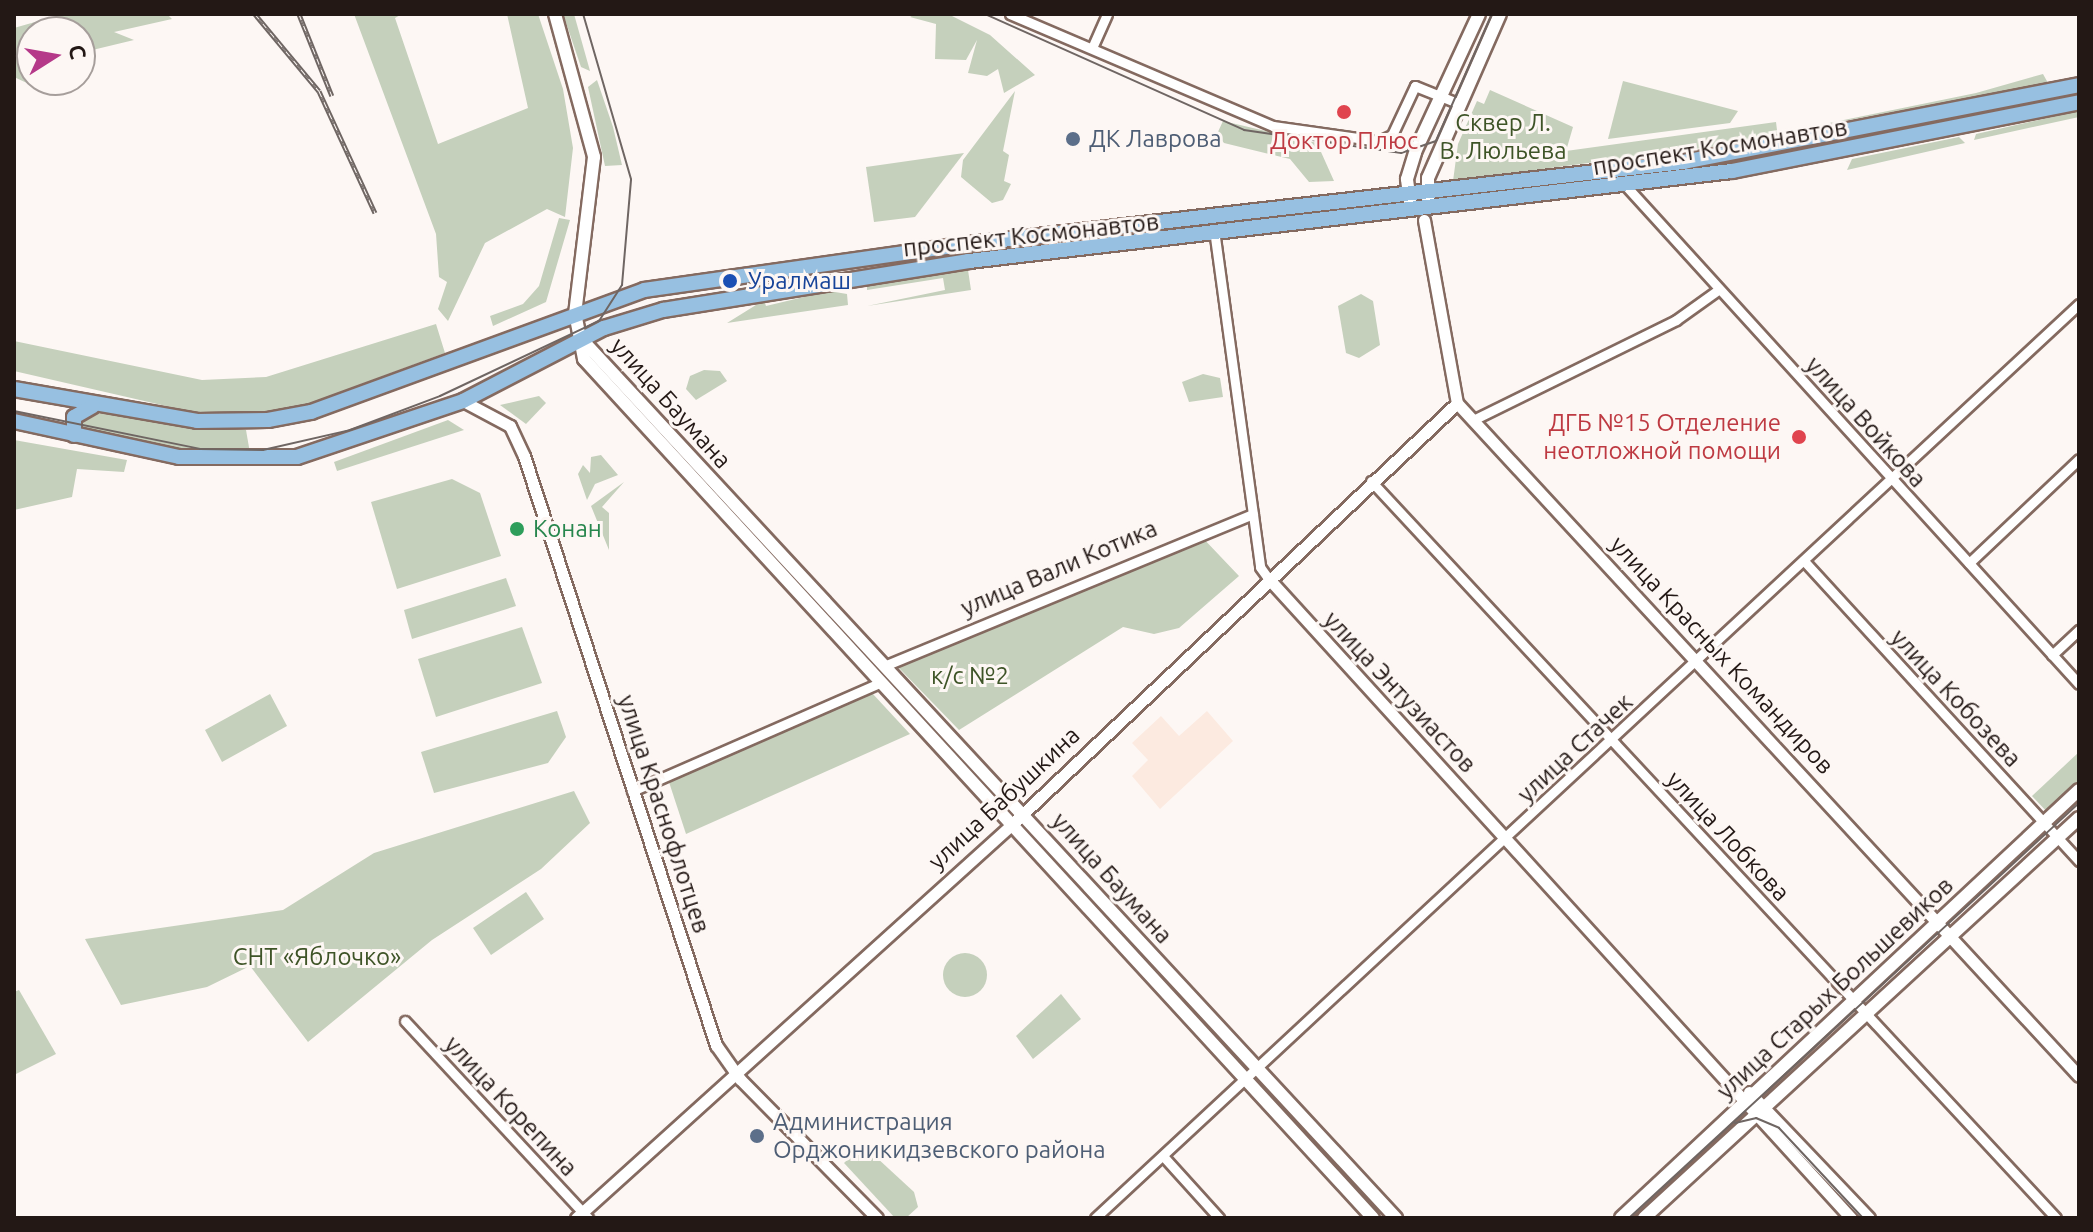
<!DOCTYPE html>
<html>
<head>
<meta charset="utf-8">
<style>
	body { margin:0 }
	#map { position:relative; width:2093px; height:1232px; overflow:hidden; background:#fdf7f4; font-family:Ubuntu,sans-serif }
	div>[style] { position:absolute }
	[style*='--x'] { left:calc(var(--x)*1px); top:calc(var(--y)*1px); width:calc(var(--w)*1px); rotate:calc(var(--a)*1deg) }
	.medical>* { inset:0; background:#fceae0 }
	.green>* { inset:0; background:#c5d0bc }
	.round { border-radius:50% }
	.roads { filter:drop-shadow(2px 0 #846a60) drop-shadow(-2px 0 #846a60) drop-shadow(0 2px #846a60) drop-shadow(0 -2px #846a60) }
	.minor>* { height:9px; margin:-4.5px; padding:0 4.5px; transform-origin:4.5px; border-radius:4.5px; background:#fff }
	.tertiary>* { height:11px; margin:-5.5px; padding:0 5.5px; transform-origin:5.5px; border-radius:5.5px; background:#fff }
	.secondary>* { height:12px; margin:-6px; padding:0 6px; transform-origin:6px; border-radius:6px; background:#fff }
	.primary>* { height:14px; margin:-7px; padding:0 7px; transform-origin:7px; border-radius:7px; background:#97c0e1 }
	.tram>* { height:2px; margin:-1px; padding:0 1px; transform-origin:1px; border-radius:1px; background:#6f6663 }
	.rail>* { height:5px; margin-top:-2.5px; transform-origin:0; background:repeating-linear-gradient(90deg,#fdf7f4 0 6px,#6f6663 0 12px); box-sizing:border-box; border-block:2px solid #6f6663 }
	.dots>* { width:22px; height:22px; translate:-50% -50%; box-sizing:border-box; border:4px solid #fdf7f4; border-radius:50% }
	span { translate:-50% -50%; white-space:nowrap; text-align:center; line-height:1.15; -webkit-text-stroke:6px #fdf7f4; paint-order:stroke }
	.park-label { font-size:24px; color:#3e5427 }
	.service-label { font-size:24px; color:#4e5e75 }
	.left { translate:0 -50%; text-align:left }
	.health-label { font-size:24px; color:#be3a42 }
	.right { translate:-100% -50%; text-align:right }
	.street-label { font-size:24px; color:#231815 }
	.transit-label { font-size:24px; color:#164399 }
	.leisure-label { font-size:24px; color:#27864d }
	.frame { position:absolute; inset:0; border:16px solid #231815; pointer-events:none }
	.north { position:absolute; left:16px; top:16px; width:80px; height:80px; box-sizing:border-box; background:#fdf7f4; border:2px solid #a69e9b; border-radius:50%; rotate:79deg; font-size:22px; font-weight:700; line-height:32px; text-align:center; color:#231815 }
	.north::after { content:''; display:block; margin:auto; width:28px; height:36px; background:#b53989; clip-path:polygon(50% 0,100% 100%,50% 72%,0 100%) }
</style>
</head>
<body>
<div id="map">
	<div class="medical">
		<i style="clip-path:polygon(1207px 711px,1233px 741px,1160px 809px,1132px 776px,1148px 760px,1132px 743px,1161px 716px,1179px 736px)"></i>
	</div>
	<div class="green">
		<i style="clip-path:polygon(63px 14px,167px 14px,172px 19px,114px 32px,134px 40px,80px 53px,80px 32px,32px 32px,32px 78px,29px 84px,14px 77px,14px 28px)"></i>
		<i style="clip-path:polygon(354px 14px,402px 14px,395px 18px,438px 144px,528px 108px,507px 14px,538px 14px,563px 89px,573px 148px,565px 217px,547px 209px,485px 243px,448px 321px,438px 309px,447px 282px,439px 277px,436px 234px)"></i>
		<i style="clip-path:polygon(563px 14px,574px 14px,590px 71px,581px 67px)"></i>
		<i style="clip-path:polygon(915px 14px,948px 14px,990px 35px,1035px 75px,1004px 93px,998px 69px,987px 76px,968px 73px,977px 40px,966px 60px,935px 59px,936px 24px,910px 17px)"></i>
		<i style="clip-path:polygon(2043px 74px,2048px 83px,1785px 132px,1976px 93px)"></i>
		<i style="clip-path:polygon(597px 80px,613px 127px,622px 165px,605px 166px,588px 87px)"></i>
		<i style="clip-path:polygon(1623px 81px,1738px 111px,1730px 123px,1608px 139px)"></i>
		<i style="clip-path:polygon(1490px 90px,1573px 127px,1566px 151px,1776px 122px,1778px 138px,1453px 181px,1458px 144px,1477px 101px,1484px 104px)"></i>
		<i style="clip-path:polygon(1015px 91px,1003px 151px,1009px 155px,1004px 181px,1011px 184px,1003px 200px,992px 203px,961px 177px,963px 160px)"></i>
		<i style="clip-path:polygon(2079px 111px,2079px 117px,1974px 140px,1976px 134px)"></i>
		<i style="clip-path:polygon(1223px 121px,1317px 143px,1334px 181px,1309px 182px,1290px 159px,1224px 143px,1217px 134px)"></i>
		<i style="clip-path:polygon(1959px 137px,1965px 143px,1847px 170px,1852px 159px)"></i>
		<i style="clip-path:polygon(964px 153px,915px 217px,874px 222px,866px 167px)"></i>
		<i style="clip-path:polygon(559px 218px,570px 220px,546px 302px,493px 326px,490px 316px,523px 304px,539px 286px)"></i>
		<i style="clip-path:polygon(968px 270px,971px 290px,867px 306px,945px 290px,943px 278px,867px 290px,867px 285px)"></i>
		<i style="clip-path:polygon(829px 291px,847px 294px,848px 305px,727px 323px,764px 300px,766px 306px)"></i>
		<i style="clip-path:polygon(1361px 294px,1373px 301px,1380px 345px,1359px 358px,1346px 353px,1338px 306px)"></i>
		<i style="clip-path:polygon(436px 324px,445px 353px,294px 409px,245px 415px,192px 412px,14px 371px,14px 341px,202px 380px,266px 377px)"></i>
		<i style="clip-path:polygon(704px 370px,720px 371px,727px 381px,696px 400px,686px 389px,690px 376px)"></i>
		<i style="clip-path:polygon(1203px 374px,1220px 378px,1223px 397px,1189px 402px,1182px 382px)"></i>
		<i style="clip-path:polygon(539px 396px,546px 403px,526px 424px,500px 405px)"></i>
		<i style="clip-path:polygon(96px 413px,246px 430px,250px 453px,189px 452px,80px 433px,80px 422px)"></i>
		<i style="clip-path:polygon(448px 420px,464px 430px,337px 471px,334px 462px)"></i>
		<i style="clip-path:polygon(14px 440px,127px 460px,124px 472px,77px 469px,72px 497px,14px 510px)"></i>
		<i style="clip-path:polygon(601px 455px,618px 475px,595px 484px,587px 500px,578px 474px,583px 465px,590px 473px,591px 457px)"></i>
		<i style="clip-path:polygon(452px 479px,480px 493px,501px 556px,397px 589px,371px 502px)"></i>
		<i style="clip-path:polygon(624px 482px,602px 507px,609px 513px,609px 550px,591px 506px)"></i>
		<i style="clip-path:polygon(1200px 535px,1239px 576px,1179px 628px,1154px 634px,1123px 627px,959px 730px,897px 666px)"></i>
		<i style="clip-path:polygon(506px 578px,516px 606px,412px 639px,404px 610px)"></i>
		<i style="clip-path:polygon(522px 627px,542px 683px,436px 717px,418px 659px)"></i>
		<i style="clip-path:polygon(872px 693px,910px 734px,686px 834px,668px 779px)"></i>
		<i style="clip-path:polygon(270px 694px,287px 726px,222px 762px,205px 730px)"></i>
		<i style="clip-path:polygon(557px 711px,566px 737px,548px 763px,434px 793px,421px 752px)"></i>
		<i style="clip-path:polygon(2079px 752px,2079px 783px,2048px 813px,2032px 796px)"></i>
		<i style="clip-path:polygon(574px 791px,590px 823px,541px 869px,432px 940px,308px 1042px,250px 966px,207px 987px,121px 1005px,85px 939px,283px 910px,374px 853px)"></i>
		<i style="clip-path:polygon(526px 892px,544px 919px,491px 955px,473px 928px)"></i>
		<i class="round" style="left:943px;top:953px;width:44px;height:44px"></i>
		<i style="clip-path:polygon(19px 990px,56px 1054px,14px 1075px,14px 992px)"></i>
		<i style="clip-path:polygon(1061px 994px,1081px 1019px,1033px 1059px,1016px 1036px)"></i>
		<i style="clip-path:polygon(863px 1145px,914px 1192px,918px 1207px,906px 1218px,895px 1218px,844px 1163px)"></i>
	</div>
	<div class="roads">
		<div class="minor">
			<i style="--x:1010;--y:14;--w:286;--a:23.1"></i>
			<i style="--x:1273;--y:126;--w:107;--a:8.1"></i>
			<i style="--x:1379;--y:141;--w:14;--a:-25"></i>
			<i style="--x:1392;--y:135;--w:54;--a:-64.9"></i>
			<i style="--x:1415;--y:86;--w:48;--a:21.8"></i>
			<i style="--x:1092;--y:48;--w:37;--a:-66"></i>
			<i style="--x:1626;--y:186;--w:673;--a:47.71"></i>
			<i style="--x:1215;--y:237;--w:333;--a:82.2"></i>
			<i style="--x:1260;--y:567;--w:14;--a:54"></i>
			<i style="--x:1473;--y:420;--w:226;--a:-26.2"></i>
			<i style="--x:1676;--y:320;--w:52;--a:-35.5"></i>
			<i style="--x:1371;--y:481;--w:1006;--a:47.09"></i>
			<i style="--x:1805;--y:562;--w:406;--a:47.5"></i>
			<i style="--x:1969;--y:563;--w:151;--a:-43.4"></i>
			<i style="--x:2052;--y:655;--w:37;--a:-43"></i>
			<i style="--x:884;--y:666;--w:399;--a:-22.4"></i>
			<i style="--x:632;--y:791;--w:267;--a:-23.6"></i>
			<i style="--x:405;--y:1021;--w:269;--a:47.1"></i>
			<i style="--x:1163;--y:1156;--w:84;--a:47.9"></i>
			<i style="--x:1095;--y:1218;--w:1343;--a:-42.89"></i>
		</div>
		<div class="tertiary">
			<i style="--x:1424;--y:220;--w:186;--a:79.8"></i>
			<i style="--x:1457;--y:403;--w:916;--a:47.26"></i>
			<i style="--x:463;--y:401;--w:53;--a:28"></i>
			<i style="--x:510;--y:426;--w:33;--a:65"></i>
			<i style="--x:524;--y:456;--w:620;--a:71.95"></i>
			<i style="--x:716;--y:1045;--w:42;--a:54.8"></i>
			<i style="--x:740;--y:1079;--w:195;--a:45.4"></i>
			<i style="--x:1268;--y:578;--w:866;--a:47.67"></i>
			<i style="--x:1749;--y:1092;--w:174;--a:46.4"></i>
			<i style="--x:576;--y:1218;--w:583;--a:-42.08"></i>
			<i style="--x:1009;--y:827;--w:617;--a:-43.42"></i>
		</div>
		<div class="secondary">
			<i style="--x:555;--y:14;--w:148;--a:74.7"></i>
			<i style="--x:594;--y:157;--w:157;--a:96.9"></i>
			<i style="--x:575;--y:313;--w:47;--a:78.9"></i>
			<i style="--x:584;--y:359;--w:1166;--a:47.43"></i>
			<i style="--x:1428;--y:199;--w:21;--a:-90"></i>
			<i style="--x:1428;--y:178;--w:179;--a:-66.3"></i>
			<i style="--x:1410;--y:201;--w:22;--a:-98"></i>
			<i style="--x:1407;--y:179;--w:28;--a:-73"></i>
			<i style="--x:1415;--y:152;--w:152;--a:-65.1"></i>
			<i style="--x:586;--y:344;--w:1192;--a:47.18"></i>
			<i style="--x:1621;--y:1218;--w:627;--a:-43.06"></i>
			<i style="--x:1644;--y:1218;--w:591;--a:-42.6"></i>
		</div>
		<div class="primary">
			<i style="--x:14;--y:389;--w:186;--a:9.9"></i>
			<i style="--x:197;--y:421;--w:71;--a:-0.8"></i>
			<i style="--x:268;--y:420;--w:44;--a:-10.5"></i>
			<i style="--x:311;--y:412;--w:355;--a:-20.1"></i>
			<i style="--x:644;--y:290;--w:326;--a:-8.1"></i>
			<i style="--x:967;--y:244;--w:721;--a:-6.53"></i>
			<i style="--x:1683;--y:162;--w:403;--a:-11"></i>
			<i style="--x:14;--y:421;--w:169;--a:12.3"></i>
			<i style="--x:179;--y:457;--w:118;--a:0"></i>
			<i style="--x:297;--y:457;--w:175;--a:-18.6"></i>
			<i style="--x:463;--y:401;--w:159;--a:-27.4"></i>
			<i style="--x:604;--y:328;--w:62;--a:-17"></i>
			<i style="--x:663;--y:310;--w:310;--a:-9.1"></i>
			<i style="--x:969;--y:261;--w:768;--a:-6.73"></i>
			<i style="--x:1732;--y:171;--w:354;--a:-11.2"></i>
			<i style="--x:74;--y:435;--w:18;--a:-90"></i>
			<i style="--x:74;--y:417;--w:22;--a:-30"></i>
		</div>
	</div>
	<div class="tram">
		<i style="--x:985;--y:14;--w:284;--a:24.1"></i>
		<i style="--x:1244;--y:130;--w:159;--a:8.3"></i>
		<i style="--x:1401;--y:153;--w:37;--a:-19"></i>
		<i style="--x:1436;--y:141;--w:139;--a:-66.2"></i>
		<i style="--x:14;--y:411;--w:190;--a:11.5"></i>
		<i style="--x:200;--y:449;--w:63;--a:0.9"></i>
		<i style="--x:263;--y:450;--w:89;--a:-12.9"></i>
		<i style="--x:350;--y:430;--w:96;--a:-20.7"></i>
		<i style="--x:440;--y:396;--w:176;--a:-25.3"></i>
		<i style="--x:599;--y:321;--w:43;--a:-57.4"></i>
		<i style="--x:622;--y:285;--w:106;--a:-85.1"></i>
		<i style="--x:631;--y:179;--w:172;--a:-106.2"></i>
		<i style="--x:1735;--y:1123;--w:22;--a:-13"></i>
		<i style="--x:1756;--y:1118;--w:25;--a:23"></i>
		<i style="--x:1779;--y:1128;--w:123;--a:47"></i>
		<i style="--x:1629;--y:1218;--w:612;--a:-42.68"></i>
	</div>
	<div class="rail">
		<i style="--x:255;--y:14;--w:100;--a:50.3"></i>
		<i style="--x:319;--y:91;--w:134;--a:65.3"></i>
		<i style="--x:299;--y:14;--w:88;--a:68.1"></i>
	</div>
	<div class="dots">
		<i style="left:1344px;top:112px;background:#e0444e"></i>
		<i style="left:1073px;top:139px;background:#5c6f8a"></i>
		<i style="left:730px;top:281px;background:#1a4fb4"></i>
		<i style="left:1799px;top:437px;background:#e0444e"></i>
		<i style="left:517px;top:529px;background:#2e9e5b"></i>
		<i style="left:757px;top:1136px;background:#5c6f8a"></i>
	</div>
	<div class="park-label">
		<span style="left:1503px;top:137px">Сквер Л.<br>В. Люльева</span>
		<span style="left:970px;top:676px">к/с №2</span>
		<span style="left:317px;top:957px">СНТ «Яблочко»</span>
	</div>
	<div class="service-label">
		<span class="left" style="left:1089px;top:139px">ДК Лаврова</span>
		<span class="left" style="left:773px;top:1136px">Администрация<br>Орджоникидзевского района</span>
	</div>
	<div class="health-label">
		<span style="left:1344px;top:141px">Доктор Плюс</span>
		<span class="right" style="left:1781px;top:437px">ДГБ №15 Отделение<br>неотложной помощи</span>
	</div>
	<div class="street-label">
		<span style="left:1720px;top:147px;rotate:-9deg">проспект Космонавтов</span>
		<span style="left:1031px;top:235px;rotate:-6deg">проспект Космонавтов</span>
		<span style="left:671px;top:403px;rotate:48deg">улица Баумана</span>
		<span style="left:1866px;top:422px;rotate:48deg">улица Войкова</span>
		<span style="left:1059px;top:568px;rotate:-23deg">улица Вали Котика</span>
		<span style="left:1722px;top:655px;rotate:47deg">улица Красных Командиров</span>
		<span style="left:1400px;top:692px;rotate:47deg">улица Энтузиастов</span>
		<span style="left:1956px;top:698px;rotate:47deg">улица Кобозева</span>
		<span style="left:1575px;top:748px;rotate:-43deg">улица Стачек</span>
		<span style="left:1004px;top:798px;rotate:-43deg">улица Бабушкина</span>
		<span style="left:664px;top:814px;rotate:72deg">улица Краснофлотцев</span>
		<span style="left:1728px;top:836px;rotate:47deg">улица Лобкова</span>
		<span style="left:1112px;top:878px;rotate:48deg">улица Баумана</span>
		<span style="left:1835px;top:988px;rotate:-43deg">улица Старых Большевиков</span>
		<span style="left:511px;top:1106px;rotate:47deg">улица Корепина</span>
	</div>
	<div class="transit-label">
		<span class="left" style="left:748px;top:281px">Уралмаш</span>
	</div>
	<div class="leisure-label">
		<span class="left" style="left:533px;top:529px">Конан</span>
	</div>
	<div class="frame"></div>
	<div class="north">С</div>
</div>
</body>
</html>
